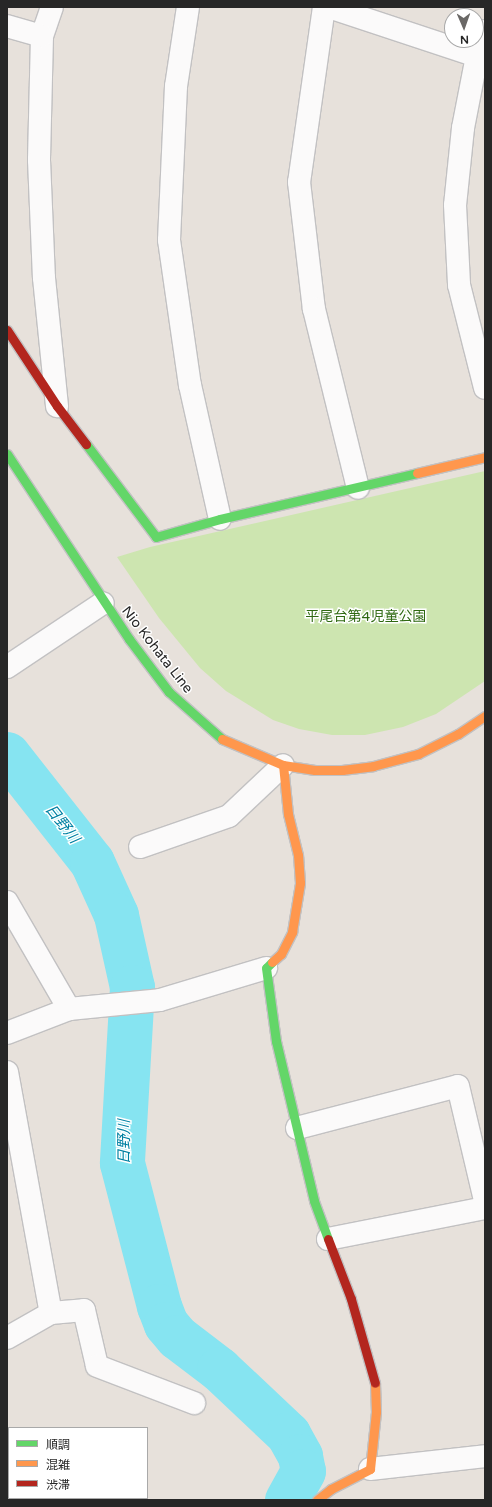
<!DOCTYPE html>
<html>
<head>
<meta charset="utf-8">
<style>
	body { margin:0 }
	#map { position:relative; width:492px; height:1507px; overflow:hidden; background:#e7e1db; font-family:"Varela Round","Noto Sans JP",sans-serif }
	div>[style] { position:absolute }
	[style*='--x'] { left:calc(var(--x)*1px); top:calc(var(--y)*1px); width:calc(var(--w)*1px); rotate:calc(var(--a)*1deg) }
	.green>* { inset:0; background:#cde5b0 }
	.river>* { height:45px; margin:-22.5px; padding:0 22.5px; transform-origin:22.5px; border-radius:22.5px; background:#86e4f1 }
	.roads { filter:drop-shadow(1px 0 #c2c1c2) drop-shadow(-1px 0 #c2c1c2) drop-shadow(0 1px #c2c1c2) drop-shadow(0 -1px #c2c1c2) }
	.street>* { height:22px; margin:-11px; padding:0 11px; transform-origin:11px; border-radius:11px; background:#fbfafa }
	.fast>* { height:9px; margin:-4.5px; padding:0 4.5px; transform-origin:4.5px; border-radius:4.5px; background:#63d668 }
	.slow>* { height:9px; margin:-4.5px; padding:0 4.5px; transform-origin:4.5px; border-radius:4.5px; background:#ff974d }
	.jam>* { height:9px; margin:-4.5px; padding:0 4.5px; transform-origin:4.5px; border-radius:4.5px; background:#b3261e }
	span { translate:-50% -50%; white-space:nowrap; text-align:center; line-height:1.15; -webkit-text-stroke:3px #fff; paint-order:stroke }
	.park-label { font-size:14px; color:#2f6911 }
	.street-label { font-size:14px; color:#272727 }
	.water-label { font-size:15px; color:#0080a2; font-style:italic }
	.frame { position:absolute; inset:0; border:8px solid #272727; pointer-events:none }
	.legend { position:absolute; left:8px; top:1427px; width:140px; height:72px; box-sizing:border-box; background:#fff; border:1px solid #a9a9a9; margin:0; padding:5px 7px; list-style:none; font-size:12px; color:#272727 }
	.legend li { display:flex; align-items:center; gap:8px; height:20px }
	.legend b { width:20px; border:1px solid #a9a9a9 }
	.north { position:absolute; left:444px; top:8px; width:40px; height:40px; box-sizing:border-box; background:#fff; border:1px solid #a9a9a9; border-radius:50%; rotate:178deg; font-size:11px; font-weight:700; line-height:16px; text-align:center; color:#272727 }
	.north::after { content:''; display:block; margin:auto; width:14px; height:18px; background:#6a6866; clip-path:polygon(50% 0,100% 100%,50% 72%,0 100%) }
</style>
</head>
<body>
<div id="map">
	<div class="green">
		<i style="clip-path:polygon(485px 471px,485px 681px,436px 714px,403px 727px,365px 735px,332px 735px,299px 729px,273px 720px,226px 691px,200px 668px,159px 618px,117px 557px,150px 547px)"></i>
	</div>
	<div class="river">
		<i style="--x:7;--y:754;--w:137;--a:51.8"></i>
		<i style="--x:92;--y:862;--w:58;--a:65.6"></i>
		<i style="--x:116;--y:915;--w:74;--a:77.5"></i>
		<i style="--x:132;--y:987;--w:176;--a:93.3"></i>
		<i style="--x:122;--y:1163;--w:148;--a:75.5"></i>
		<i style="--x:159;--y:1306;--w:19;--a:69"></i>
		<i style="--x:166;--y:1324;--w:17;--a:50"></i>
		<i style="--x:177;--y:1337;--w:53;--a:37.3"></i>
		<i style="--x:219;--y:1369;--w:95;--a:43.3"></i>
		<i style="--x:288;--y:1434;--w:25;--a:61"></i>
		<i style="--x:300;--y:1456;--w:15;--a:79"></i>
		<i style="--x:303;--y:1471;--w:33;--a:119"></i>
	</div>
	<div class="roads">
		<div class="street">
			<i style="--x:52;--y:7;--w:31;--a:109"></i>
			<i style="--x:42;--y:36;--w:124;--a:91.4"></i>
			<i style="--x:39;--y:160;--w:118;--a:87.6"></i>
			<i style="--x:44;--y:278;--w:129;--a:84.2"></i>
			<i style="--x:188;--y:7;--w:80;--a:98.6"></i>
			<i style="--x:176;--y:86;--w:154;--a:92.6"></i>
			<i style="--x:169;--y:240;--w:147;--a:81.8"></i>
			<i style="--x:190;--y:385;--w:137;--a:77.4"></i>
			<i style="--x:324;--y:7;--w:177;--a:98.1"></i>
			<i style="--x:299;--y:182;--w:128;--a:83.3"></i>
			<i style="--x:314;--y:309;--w:184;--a:76.2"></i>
			<i style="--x:329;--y:7;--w:156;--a:18.3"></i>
			<i style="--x:7;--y:26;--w:36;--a:16"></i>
			<i style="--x:485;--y:31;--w:26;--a:108"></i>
			<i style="--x:477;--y:56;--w:73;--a:101"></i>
			<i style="--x:463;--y:128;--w:77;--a:95.9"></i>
			<i style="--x:455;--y:205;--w:80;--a:87.1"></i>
			<i style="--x:459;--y:285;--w:106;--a:75.8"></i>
			<i style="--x:7;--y:667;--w:115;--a:-33.7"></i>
			<i style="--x:140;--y:847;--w:94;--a:-19.2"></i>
			<i style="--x:229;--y:816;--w:74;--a:-43.4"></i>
			<i style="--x:7;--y:902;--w:124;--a:59.9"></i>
			<i style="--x:7;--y:1033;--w:66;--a:-21.2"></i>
			<i style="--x:69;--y:1009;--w:91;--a:-5.6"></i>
			<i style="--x:160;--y:1000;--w:111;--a:-16.8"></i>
			<i style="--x:7;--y:1072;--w:245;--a:79.7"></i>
			<i style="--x:297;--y:1128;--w:166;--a:-14.6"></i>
			<i style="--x:458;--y:1086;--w:117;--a:76.7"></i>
			<i style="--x:328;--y:1239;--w:160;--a:-11.2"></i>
			<i style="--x:7;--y:1338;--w:51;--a:-29.6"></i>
			<i style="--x:51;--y:1313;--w:33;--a:-5"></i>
			<i style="--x:84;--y:1310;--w:57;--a:76.9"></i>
			<i style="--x:97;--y:1366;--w:104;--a:20.9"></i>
			<i style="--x:370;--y:1469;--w:116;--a:-6.4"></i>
		</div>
		<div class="fast">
			<i style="--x:86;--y:444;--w:116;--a:53"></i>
			<i style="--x:156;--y:537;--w:66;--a:-15.7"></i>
			<i style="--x:220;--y:519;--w:202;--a:-13.1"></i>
			<i style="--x:7;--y:454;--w:222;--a:56.6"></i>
			<i style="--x:129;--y:639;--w:66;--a:53"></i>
			<i style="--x:169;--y:692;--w:71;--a:41.6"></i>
			<i style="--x:272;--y:962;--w:8;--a:135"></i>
			<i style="--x:266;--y:968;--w:74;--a:82.2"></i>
			<i style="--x:276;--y:1041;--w:164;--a:76.6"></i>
			<i style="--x:314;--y:1201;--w:40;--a:69.8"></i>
		</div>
		<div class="slow">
			<i style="--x:417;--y:473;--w:70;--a:-13.2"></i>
			<i style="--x:222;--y:739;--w:66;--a:23.1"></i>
			<i style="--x:283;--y:765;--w:32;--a:9"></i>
			<i style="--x:315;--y:770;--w:27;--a:0"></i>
			<i style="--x:342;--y:770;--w:31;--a:-7"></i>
			<i style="--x:373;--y:766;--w:47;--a:-14.9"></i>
			<i style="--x:418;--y:754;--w:45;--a:-26.6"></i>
			<i style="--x:458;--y:734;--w:32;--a:-34"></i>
			<i style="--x:272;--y:962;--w:12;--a:-42"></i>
			<i style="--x:281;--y:954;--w:25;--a:-63"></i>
			<i style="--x:292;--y:932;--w:50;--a:-80.7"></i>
			<i style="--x:300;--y:883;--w:28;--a:-94"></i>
			<i style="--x:298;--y:855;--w:42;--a:-103.7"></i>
			<i style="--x:288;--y:814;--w:49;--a:-95.8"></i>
			<i style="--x:317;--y:1500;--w:18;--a:-38"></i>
			<i style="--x:331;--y:1489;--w:44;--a:-27.1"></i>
			<i style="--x:370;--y:1469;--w:57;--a:-84"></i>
			<i style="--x:376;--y:1412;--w:29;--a:-92"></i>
		</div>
		<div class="jam">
			<i style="--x:7;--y:330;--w:91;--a:56.7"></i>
			<i style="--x:57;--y:406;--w:48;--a:52.7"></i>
			<i style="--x:328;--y:1239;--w:64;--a:69"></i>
			<i style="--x:351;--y:1299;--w:87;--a:74.1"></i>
		</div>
	</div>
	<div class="park-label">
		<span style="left:366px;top:617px">平尾台第4児童公園</span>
	</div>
	<div class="street-label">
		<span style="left:157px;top:650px;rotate:52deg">Nio Kohata Line</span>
	</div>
	<div class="water-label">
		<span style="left:62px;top:824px;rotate:52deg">日野川</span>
		<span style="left:125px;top:1142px;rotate:-90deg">日野川</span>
	</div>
	<div class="frame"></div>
	<ul class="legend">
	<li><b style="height:5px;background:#63d668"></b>順調</li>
	<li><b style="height:5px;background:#ff974d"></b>混雑</li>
	<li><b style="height:5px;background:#b3261e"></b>渋滞</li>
	</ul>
	<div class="north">N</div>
</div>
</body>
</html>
